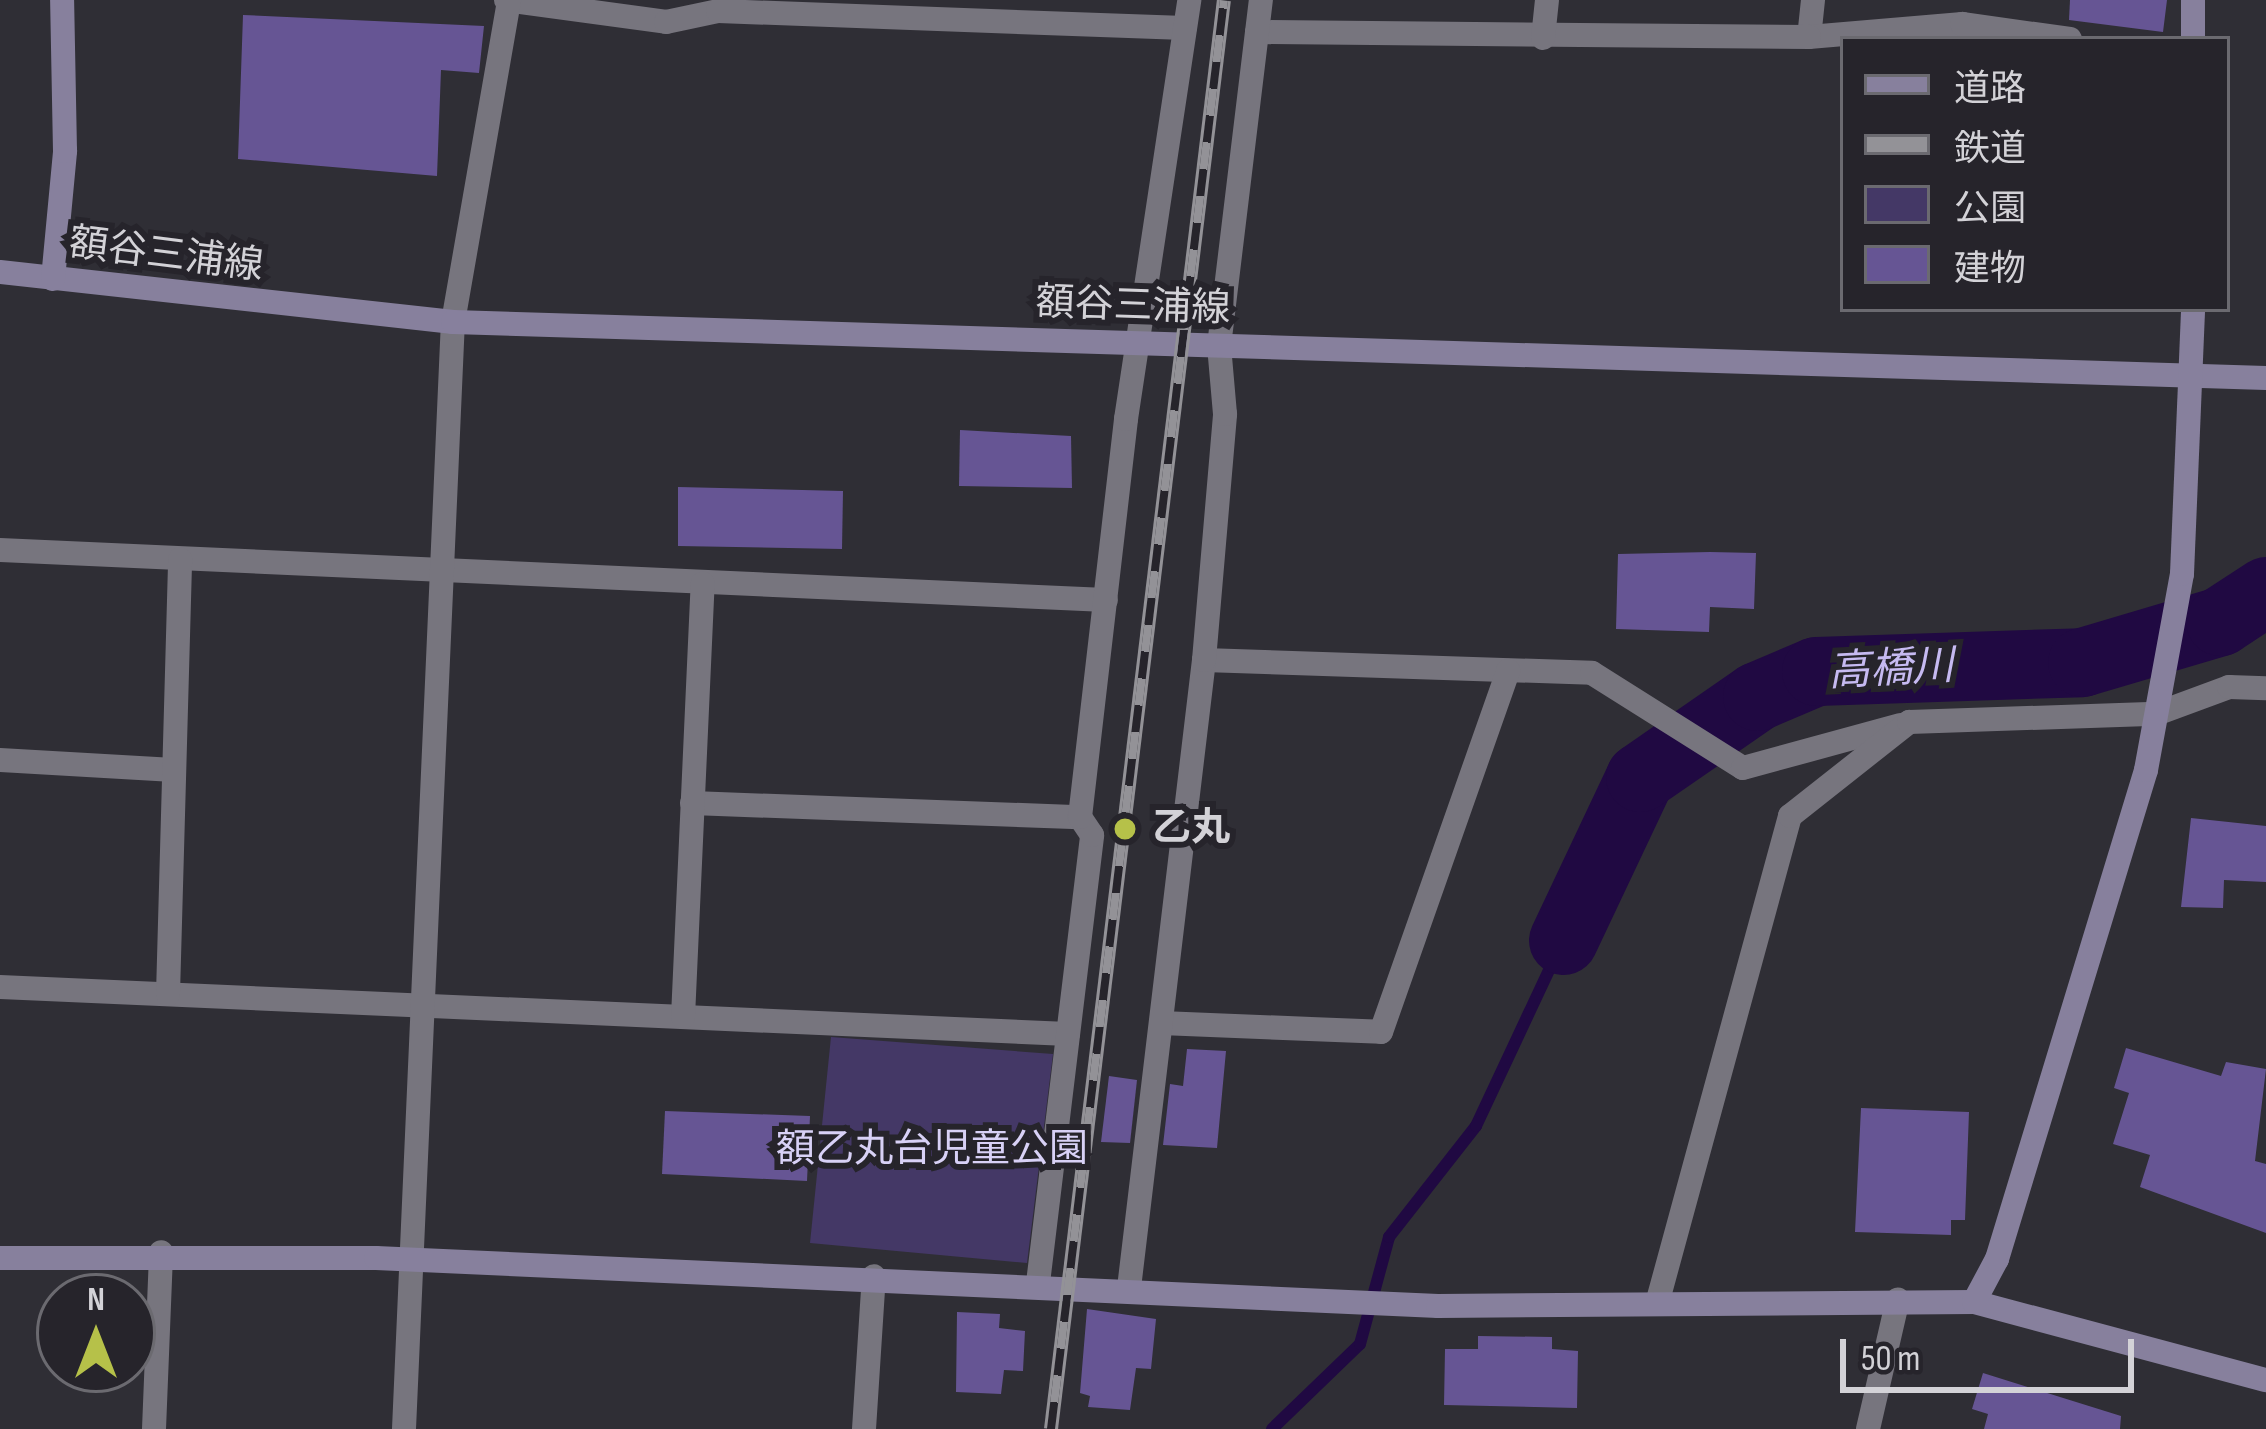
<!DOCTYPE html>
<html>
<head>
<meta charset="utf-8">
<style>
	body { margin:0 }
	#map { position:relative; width:2266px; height:1429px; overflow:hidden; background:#2f2e35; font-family:"Sofia Sans Condensed","Noto Sans JP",sans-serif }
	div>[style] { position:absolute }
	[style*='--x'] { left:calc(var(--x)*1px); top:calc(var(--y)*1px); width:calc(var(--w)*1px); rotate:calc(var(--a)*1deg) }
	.green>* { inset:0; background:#443866 }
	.stream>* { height:12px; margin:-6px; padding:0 6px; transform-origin:6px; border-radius:6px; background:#200942 }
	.river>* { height:69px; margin:-34.5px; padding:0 34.5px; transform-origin:34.5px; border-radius:34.5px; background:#200942 }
	.building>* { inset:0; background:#665594 }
	.street>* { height:24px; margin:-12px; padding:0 12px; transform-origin:12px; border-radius:12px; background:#77757e }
	.secondary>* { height:24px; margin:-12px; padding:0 12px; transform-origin:12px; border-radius:12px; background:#87809d }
	.rail>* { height:14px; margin-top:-7px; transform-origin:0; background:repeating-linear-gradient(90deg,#26242b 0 27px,#939297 0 54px); box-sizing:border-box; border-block:3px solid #939297 }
	.dots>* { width:33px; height:33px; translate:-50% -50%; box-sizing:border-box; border:6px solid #26242b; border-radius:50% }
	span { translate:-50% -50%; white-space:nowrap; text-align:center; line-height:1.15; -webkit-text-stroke:12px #26242b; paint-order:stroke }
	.street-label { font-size:39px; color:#d3d2d7 }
	.poi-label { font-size:39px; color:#d3d2d7; font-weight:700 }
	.left { translate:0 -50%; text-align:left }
	.park-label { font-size:39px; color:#d8d1f6 }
	.water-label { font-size:42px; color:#c6baf1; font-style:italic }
	.legend { position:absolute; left:1840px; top:36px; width:390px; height:276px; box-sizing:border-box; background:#26242b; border:3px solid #6b6a70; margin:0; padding:15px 21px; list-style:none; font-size:36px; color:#d3d2d7 }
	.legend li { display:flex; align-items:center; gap:24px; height:60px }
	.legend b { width:60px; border:3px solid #6b6a70 }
	.north { position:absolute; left:36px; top:1273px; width:120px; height:120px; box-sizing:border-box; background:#26242b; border:3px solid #6b6a70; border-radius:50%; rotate:0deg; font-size:33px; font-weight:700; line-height:48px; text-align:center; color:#d3d2d7 }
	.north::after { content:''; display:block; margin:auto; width:42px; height:54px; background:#b6c149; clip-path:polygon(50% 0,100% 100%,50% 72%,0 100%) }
	.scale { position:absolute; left:1840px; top:1339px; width:294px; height:54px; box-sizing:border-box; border:6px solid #d3d2d7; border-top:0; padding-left:15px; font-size:36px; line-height:42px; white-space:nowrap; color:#d3d2d7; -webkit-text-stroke:9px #26242b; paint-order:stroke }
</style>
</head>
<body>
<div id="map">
	<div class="green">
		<i style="clip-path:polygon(831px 1037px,1053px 1054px,1027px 1263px,810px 1243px)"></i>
	</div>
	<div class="stream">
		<i style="--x:1272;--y:1429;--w:122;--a:-44"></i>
		<i style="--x:1360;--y:1344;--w:111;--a:-74.8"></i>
		<i style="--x:1389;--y:1237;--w:141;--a:-51.9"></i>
		<i style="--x:1476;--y:1126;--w:205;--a:-64.9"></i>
	</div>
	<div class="river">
		<i style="--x:1563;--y:940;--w:180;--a:-64.7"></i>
		<i style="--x:1640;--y:777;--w:142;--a:-34.7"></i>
		<i style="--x:1757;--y:696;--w:64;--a:-23"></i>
		<i style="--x:1816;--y:671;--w:266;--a:-1.9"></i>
		<i style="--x:2082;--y:662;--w:144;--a:-16.5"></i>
		<i style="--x:2220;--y:621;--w:55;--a:-33.1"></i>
	</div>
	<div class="building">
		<i style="clip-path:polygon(2070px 0,2167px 0,2163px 32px,2069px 20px)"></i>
		<i style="clip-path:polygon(243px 15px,484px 26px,479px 73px,441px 70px,437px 176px,238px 159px)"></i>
		<i style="clip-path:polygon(960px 430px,1071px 436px,1072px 488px,959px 486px)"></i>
		<i style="clip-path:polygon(678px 487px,843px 491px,842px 549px,678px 546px)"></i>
		<i style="clip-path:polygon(1710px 552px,1756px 553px,1754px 609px,1710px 607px,1709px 632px,1616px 629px,1618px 554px)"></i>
		<i style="clip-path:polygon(2191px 818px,2266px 826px,2266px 882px,2224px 880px,2223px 908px,2181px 907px)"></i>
		<i style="clip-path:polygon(2126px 1048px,2221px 1076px,2226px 1062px,2266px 1069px,2255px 1161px,2266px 1164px,2266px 1233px,2140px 1187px,2150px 1155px,2113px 1144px,2129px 1093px,2114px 1088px)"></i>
		<i style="clip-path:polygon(1187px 1049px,1226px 1051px,1217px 1148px,1163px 1145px,1170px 1084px,1183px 1086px)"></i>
		<i style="clip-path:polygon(1109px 1076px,1137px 1080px,1130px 1143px,1101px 1142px)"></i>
		<i style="clip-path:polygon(1861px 1108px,1969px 1112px,1965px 1220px,1951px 1220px,1951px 1235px,1855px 1232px)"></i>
		<i style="clip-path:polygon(665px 1111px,810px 1116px,807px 1181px,662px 1174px)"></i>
		<i style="clip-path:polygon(1087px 1309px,1156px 1319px,1151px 1369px,1136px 1368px,1130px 1410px,1088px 1407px,1090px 1396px,1080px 1393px)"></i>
		<i style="clip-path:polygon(957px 1312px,1000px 1314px,999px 1328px,1025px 1331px,1023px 1371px,1004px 1370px,1001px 1394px,956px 1392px)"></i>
		<i style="clip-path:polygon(1478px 1336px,1552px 1337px,1552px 1349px,1578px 1351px,1577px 1408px,1444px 1405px,1445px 1349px,1478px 1349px)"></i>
		<i style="clip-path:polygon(1983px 1373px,2121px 1416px,2120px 1429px,1984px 1429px,1988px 1414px,1972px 1409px)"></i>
	</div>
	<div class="street">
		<i style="--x:506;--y:0;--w:162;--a:7.8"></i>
		<i style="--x:666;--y:22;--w:53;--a:-11.9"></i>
		<i style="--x:718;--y:11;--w:467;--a:2.1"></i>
		<i style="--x:1813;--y:0;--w:37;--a:96"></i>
		<i style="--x:1809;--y:37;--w:154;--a:-4.9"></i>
		<i style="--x:1962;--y:24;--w:109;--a:7.9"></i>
		<i style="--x:1257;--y:32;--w:552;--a:0.52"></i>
		<i style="--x:1543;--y:38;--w:38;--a:-84"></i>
		<i style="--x:0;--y:550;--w:1107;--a:2.59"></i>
		<i style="--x:1204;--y:660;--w:388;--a:1.9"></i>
		<i style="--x:1592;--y:673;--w:178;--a:32.2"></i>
		<i style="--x:1743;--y:768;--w:163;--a:-15.3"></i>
		<i style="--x:0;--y:760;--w:174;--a:3.3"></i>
		<i style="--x:692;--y:803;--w:388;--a:2.1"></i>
		<i style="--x:0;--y:987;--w:1069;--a:2.52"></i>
		<i style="--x:168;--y:994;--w:435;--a:-88.4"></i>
		<i style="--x:683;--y:1017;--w:434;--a:-87.4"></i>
		<i style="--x:1161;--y:1023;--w:220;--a:2.3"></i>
		<i style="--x:1381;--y:1032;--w:383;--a:-70.6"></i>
		<i style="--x:1038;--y:1283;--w:451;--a:-83.1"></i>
		<i style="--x:1092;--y:835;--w:22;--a:-124"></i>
		<i style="--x:1080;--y:817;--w:401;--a:-83.4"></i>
		<i style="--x:1126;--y:419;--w:424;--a:-81.4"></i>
		<i style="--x:1129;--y:1288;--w:632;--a:-83.19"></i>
		<i style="--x:1204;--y:660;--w:247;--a:-85.1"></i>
		<i style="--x:1225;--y:414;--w:68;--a:-95"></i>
		<i style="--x:1219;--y:346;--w:349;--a:-83.1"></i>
		<i style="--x:1658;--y:1300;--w:502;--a:-74.74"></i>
		<i style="--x:1790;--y:816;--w:152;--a:-38.3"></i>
		<i style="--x:1909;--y:722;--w:247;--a:-1.9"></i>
		<i style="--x:2156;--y:714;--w:78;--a:-20.3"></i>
		<i style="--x:2229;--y:687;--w:37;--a:2"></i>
		<i style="--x:154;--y:1429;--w:177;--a:-87.7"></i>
		<i style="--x:404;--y:1429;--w:1108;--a:-87.47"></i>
		<i style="--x:453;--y:322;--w:327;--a:-80.1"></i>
		<i style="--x:864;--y:1429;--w:153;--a:-86.3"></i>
		<i style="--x:1868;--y:1429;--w:133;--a:-77"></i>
	</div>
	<div class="secondary">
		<i style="--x:2193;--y:0;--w:39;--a:90"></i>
		<i style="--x:0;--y:272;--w:456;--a:6.3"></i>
		<i style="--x:453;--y:322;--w:1814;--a:1.77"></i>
		<i style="--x:53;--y:279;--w:129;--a:-84.6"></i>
		<i style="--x:65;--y:151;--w:151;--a:-91.1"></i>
		<i style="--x:0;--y:1258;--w:376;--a:0"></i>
		<i style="--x:376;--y:1258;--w:1063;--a:2.59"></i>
		<i style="--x:1438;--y:1306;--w:536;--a:-0.43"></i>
		<i style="--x:1974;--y:1302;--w:302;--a:15"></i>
		<i style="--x:1974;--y:1302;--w:49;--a:-61.9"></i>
		<i style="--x:1997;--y:1259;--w:511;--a:-73.05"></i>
		<i style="--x:2146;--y:770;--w:199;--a:-79.6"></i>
		<i style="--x:2182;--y:574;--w:265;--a:-87.6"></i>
	</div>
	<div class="rail">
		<i style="--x:1051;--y:1429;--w:1439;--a:-83.1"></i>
	</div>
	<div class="dots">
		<i style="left:1125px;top:829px;background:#b6c149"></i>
	</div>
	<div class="street-label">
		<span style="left:166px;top:256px;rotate:7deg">額谷三浦線</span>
		<span style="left:1133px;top:307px;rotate:2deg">額谷三浦線</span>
	</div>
	<div class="poi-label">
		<span class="left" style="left:1152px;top:829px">乙丸</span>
	</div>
	<div class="park-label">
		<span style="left:932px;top:1150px">額乙丸台児童公園</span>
	</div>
	<div class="water-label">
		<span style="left:1891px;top:670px;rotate:-3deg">高橋川</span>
	</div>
	<ul class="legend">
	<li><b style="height:15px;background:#87809d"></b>道路</li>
	<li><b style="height:15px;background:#939297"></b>鉄道</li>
	<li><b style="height:33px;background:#443866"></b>公園</li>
	<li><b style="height:33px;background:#665594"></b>建物</li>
	</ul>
	<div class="north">N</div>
	<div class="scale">50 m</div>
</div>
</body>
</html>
